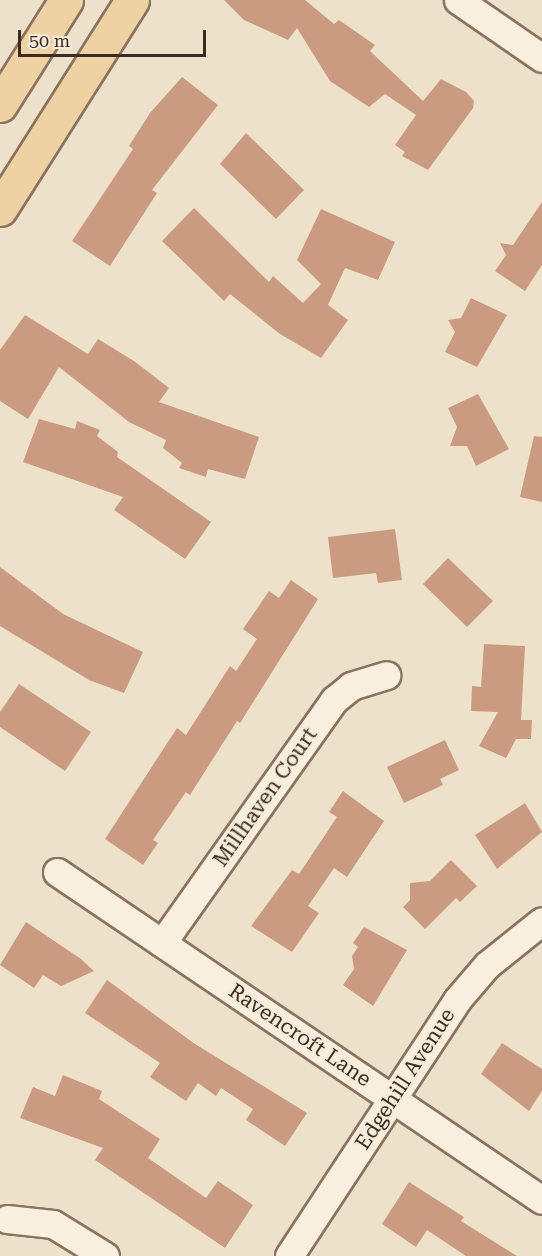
<!DOCTYPE html>
<html>
<head>
<meta charset="utf-8">
<style>
	body { margin:0 }
	#map { position:relative; width:542px; height:1256px; overflow:hidden; background:#eee1ca; font-family:"Roboto Serif",serif }
	div>[style] { position:absolute }
	[style*='--x'] { left:calc(var(--x)*1px); top:calc(var(--y)*1px); width:calc(var(--w)*1px); rotate:calc(var(--a)*1deg) }
	.building>* { inset:0; background:#cb9b81 }
	.roads { filter:drop-shadow(2px 0 #8a735f) drop-shadow(-2px 0 #8a735f) drop-shadow(0 2px #8a735f) drop-shadow(0 -2px #8a735f) }
	.minor>* { height:27px; margin:-13.5px; padding:0 13.5px; transform-origin:13.5px; border-radius:13.5px; background:#f8efde }
	.major>* { height:33px; margin:-16.5px; padding:0 16.5px; transform-origin:16.5px; border-radius:16.5px; background:#efd2a4 }
	span { translate:-50% -50%; white-space:nowrap; text-align:center; line-height:1.15; -webkit-text-stroke:4.5px #f5ebda; paint-order:stroke }
	.street-label { font-size:21px; color:#3b2c21 }
	.scale { position:absolute; left:18px; top:30px; width:188px; height:27px; box-sizing:border-box; border:3px solid #3b2c21; border-top:0; padding-left:8px; font-size:18px; line-height:21px; white-space:nowrap; color:#3b2c21; -webkit-text-stroke:4px #f5ebda; paint-order:stroke }
</style>
</head>
<body>
<div id="map">
	<div class="building">
		<i style="clip-path:polygon(224px 0,305px 0,334px 24px,339px 20px,375px 45px,370px 51px,423px 101px,441px 79px,466px 92px,474px 101px,473px 108px,428px 170px,402px 156px,405px 152px,395px 145px,416px 115px,385px 94px,369px 107px,330px 81px,297px 28px,288px 40px,244px 20px)"></i>
		<i style="clip-path:polygon(182px 77px,218px 105px,152px 190px,157px 193px,110px 266px,72px 241px,133px 149px,129px 146px,150px 113px)"></i>
		<i style="clip-path:polygon(246px 133px,304px 190px,276px 219px,220px 164px)"></i>
		<i style="clip-path:polygon(542px 202px,542px 265px,525px 291px,495px 271px,506px 255px,500px 243px,513px 245px)"></i>
		<i style="clip-path:polygon(194px 208px,269px 282px,273px 276px,303px 303px,321px 284px,297px 260px,321px 209px,395px 242px,378px 280px,345px 268px,328px 305px,348px 320px,321px 358px,280px 334px,230px 294px,224px 301px,162px 241px)"></i>
		<i style="clip-path:polygon(471px 298px,507px 315px,477px 367px,445px 352px,455px 332px,448px 320px,461px 318px)"></i>
		<i style="clip-path:polygon(25px 315px,88px 354px,98px 339px,134px 361px,169px 388px,159px 402px,259px 437px,245px 479px,208px 469px,206px 477px,179px 468px,182px 463px,163px 448px,166px 440px,129px 422px,59px 367px,28px 419px,0 401px,0 350px)"></i>
		<i style="clip-path:polygon(478px 394px,509px 449px,476px 466px,467px 446px,450px 446px,457px 427px,448px 408px)"></i>
		<i style="clip-path:polygon(39px 419px,75px 429px,77px 421px,100px 430px,97px 436px,118px 452px,117px 457px,211px 522px,185px 559px,114px 510px,123px 497px,23px 462px)"></i>
		<i style="clip-path:polygon(534px 436px,542px 437px,542px 502px,520px 497px)"></i>
		<i style="clip-path:polygon(395px 529px,402px 580px,378px 583px,376px 573px,333px 578px,328px 537px)"></i>
		<i style="clip-path:polygon(448px 558px,493px 601px,467px 627px,423px 584px)"></i>
		<i style="clip-path:polygon(0 567px,63px 614px,143px 652px,124px 693px,89px 680px,0 626px)"></i>
		<i style="clip-path:polygon(291px 580px,318px 599px,240px 723px,237px 721px,190px 795px,186px 792px,153px 840px,158px 843px,143px 865px,105px 839px,177px 728px,186px 735px,230px 666px,236px 671px,257px 639px,243px 629px,269px 591px,279px 598px)"></i>
		<i style="clip-path:polygon(484px 644px,525px 646px,521px 720px,532px 720px,531px 739px,516px 739px,506px 758px,479px 746px,498px 712px,471px 711px,472px 686px,481px 687px)"></i>
		<i style="clip-path:polygon(19px 684px,91px 732px,65px 771px,0 727px,0 712px)"></i>
		<i style="clip-path:polygon(445px 740px,459px 770px,440px 779px,443px 785px,404px 803px,387px 767px)"></i>
		<i style="clip-path:polygon(343px 791px,384px 821px,347px 877px,334px 868px,308px 906px,319px 913px,292px 952px,251px 926px,292px 870px,299px 874px,337px 817px,329px 812px)"></i>
		<i style="clip-path:polygon(525px 803px,542px 832px,497px 869px,475px 835px)"></i>
		<i style="clip-path:polygon(451px 860px,477px 886px,460px 902px,456px 898px,425px 929px,403px 907px,410px 900px,410px 883px,430px 881px)"></i>
		<i style="clip-path:polygon(26px 922px,81px 959px,94px 971px,61px 986px,43px 975px,34px 988px,0 965px)"></i>
		<i style="clip-path:polygon(364px 927px,407px 950px,373px 1006px,343px 985px,354px 969px,352px 956px,358px 947px,353px 943px)"></i>
		<i style="clip-path:polygon(107px 980px,195px 1044px,307px 1113px,285px 1146px,246px 1120px,253px 1109px,221px 1088px,216px 1096px,198px 1083px,186px 1101px,150px 1077px,160px 1063px,85px 1013px)"></i>
		<i style="clip-path:polygon(502px 1043px,542px 1069px,542px 1091px,529px 1111px,481px 1074px)"></i>
		<i style="clip-path:polygon(63px 1075px,102px 1091px,99px 1099px,160px 1139px,148px 1158px,206px 1198px,218px 1181px,253px 1205px,225px 1248px,95px 1160px,103px 1148px,20px 1118px,33px 1087px,55px 1096px)"></i>
		<i style="clip-path:polygon(409px 1182px,464px 1217px,461px 1221px,517px 1256px,466px 1256px,427px 1230px,416px 1247px,382px 1224px)"></i>
	</div>
	<div class="roads">
		<div class="minor">
			<i style="--x:458;--y:0;--w:102;--a:34.6"></i>
			<i style="--x:57;--y:872;--w:585;--a:34.07"></i>
			<i style="--x:162;--y:943;--w:298;--a:-54.7"></i>
			<i style="--x:334;--y:700;--w:22;--a:-39"></i>
			<i style="--x:351;--y:686;--w:37;--a:-17"></i>
			<i style="--x:7;--y:1219;--w:46;--a:6.2"></i>
			<i style="--x:53;--y:1224;--w:61;--a:31.6"></i>
			<i style="--x:289;--y:1256;--w:306;--a:-56.7"></i>
			<i style="--x:457;--y:1000;--w:46;--a:-49.4"></i>
			<i style="--x:487;--y:965;--w:70;--a:-38.7"></i>
		</div>
		<div class="major">
			<i style="--x:0;--y:105;--w:124;--a:-57.8"></i>
			<i style="--x:0;--y:209;--w:247;--a:-57.7"></i>
		</div>
	</div>
	<div class="street-label">
		<span style="left:265px;top:797px;rotate:-55deg">Millhaven Court</span>
		<span style="left:300px;top:1035px;rotate:34deg">Ravencroft Lane</span>
		<span style="left:405px;top:1079px;rotate:-57deg">Edgehill Avenue</span>
	</div>
	<div class="scale">50 m</div>
</div>
</body>
</html>
